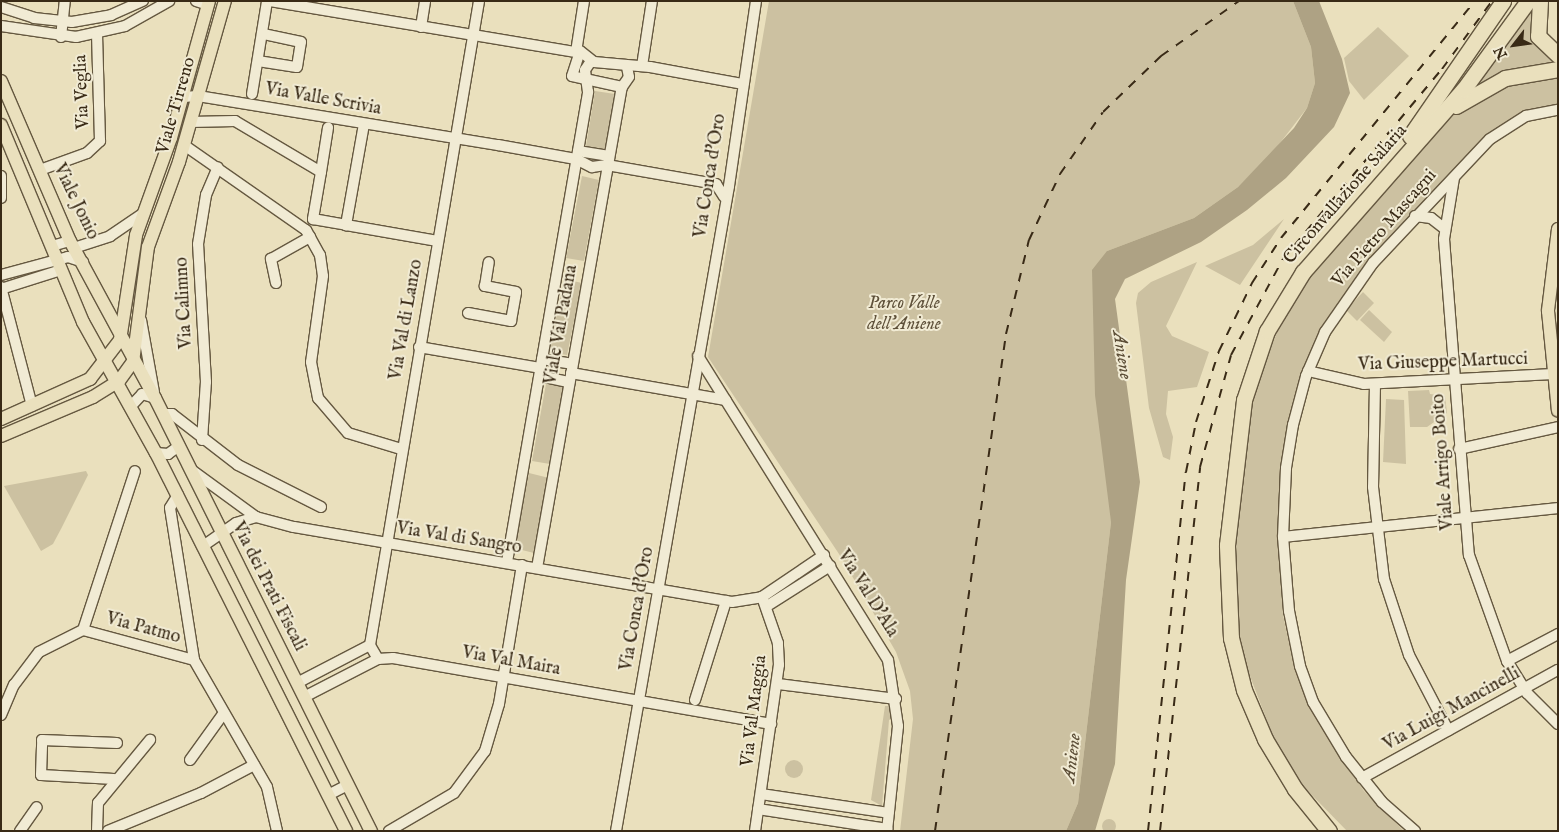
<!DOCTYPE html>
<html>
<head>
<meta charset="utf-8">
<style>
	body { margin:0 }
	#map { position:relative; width:1559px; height:832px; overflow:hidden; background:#eae0bd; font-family:"IM FELL English",serif }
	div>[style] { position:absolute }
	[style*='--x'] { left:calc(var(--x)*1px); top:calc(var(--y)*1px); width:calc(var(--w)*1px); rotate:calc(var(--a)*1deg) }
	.green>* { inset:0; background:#ccc1a1 }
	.round { border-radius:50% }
	.water>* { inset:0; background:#aea284 }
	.roads { filter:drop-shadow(1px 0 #655840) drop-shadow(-1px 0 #655840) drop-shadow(0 1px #655840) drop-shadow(0 -1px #655840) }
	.minor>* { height:10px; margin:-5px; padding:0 5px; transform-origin:5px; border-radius:5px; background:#f1ebd4 }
	.major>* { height:12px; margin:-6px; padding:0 6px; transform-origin:6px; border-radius:6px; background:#eae0bd }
	.highway>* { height:15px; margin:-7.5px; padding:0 7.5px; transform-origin:7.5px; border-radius:7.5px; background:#eae0bd }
	.rail>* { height:2px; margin-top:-1px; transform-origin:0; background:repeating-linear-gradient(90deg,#392a16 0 9px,transparent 0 18px) }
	span { translate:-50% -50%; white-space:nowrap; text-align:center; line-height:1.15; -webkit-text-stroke:4px #f1ebd4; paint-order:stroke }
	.street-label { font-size:18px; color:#392a16 }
	.park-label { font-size:18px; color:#5e5039; font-style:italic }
	.water-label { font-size:19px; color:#5c4e37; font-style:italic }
	.frame { position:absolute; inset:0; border:2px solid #392a16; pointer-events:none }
	.north { position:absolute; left:1489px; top:20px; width:50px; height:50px; -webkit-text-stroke:4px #f1ebd4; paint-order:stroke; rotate:240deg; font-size:14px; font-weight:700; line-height:20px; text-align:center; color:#392a16 }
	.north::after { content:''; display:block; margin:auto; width:18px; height:22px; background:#392a16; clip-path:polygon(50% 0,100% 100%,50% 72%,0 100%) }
</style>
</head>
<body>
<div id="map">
	<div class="green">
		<i style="clip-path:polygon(769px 1px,1293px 1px,1311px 47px,1315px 83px,1307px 108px,1273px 152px,1238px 187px,1194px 218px,1107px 251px,1111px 522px,1078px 803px,1066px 831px,900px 831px,913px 719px,910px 691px,896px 652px,841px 557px,708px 357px)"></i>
		<i style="clip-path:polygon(1533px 1px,1558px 64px,1465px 95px)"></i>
		<i style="clip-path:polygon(1378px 27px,1409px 56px,1364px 100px,1349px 81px,1344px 58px)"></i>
		<i style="clip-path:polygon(1558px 75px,1558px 105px,1534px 109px,1481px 140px,1383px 244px,1324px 323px,1293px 402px,1281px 467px,1279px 537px,1283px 615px,1295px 671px,1320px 726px,1364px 791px,1404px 831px,1347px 831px,1304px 787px,1275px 742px,1239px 647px,1235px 556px,1245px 431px,1255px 388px,1285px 312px,1315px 265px,1462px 106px,1491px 88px)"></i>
		<i style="clip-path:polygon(595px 91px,615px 94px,606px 149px,586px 146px)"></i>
		<i style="clip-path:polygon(582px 176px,599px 180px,584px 261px,566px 258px)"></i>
		<i style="clip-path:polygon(1284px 219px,1240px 285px,1205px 266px,1253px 245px)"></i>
		<i style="clip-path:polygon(1197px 262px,1166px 326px,1172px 336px,1209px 352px,1197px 387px,1168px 391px,1166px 414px,1173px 437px,1170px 460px,1163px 457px,1149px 408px,1136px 303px,1138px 293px,1151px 282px)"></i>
		<i style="clip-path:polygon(564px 279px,582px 283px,567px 355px,549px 352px)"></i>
		<i style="clip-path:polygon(1363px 292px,1374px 303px,1357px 321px,1346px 310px)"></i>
		<i style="clip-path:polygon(1369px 310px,1392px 332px,1384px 342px,1360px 320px)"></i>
		<i style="clip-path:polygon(546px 384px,564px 387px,550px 464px,532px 461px)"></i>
		<i style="clip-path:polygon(1429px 390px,1430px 394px,1445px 396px,1447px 413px,1427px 427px,1410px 427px,1408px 391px)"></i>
		<i style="clip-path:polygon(1386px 399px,1404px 400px,1406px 464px,1383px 462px)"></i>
		<i style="clip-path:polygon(86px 471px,88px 475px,62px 527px,53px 544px,41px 551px,4px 486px)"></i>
		<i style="clip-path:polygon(529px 473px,549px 478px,534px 553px,514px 548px)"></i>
		<i style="clip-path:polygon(885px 706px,890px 706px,894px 717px,889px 720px,882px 806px,871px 800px)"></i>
		<i class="round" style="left:785px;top:760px;width:18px;height:18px"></i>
		<i class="round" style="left:1102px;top:819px;width:14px;height:14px"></i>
	</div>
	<div class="water">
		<i style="clip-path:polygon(1293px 1px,1319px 1px,1342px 59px,1350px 93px,1334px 127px,1286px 178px,1247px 210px,1201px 242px,1125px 279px,1115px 299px,1140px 482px,1126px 580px,1115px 764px,1095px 831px,1066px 831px,1078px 803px,1111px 522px,1095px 395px,1092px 270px,1107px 251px,1194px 218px,1238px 187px,1294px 128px,1307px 108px,1315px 83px,1311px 47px)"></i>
	</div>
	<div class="roads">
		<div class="minor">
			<i style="--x:196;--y:1;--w:13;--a:18"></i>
			<i style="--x:270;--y:1;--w:310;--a:9.5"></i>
			<i style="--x:576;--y:52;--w:52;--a:-81.1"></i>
			<i style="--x:1;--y:7;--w:35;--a:18"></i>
			<i style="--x:34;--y:18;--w:38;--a:6"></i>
			<i style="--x:72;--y:22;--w:40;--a:-10"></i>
			<i style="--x:111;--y:15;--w:35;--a:-24"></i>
			<i style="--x:1;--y:26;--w:76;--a:8.3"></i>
			<i style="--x:76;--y:37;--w:50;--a:-12.7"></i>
			<i style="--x:125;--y:26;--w:51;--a:-29.6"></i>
			<i style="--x:421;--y:27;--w:26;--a:-81"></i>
			<i style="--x:61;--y:37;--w:36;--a:-84"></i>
			<i style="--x:258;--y:61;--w:39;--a:9"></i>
			<i style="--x:297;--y:67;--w:25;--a:-81"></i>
			<i style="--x:301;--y:42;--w:40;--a:-168"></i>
			<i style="--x:642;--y:66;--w:66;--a:-81.3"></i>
			<i style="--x:627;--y:67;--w:10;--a:79"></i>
			<i style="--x:629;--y:77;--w:12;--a:125"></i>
			<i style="--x:622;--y:87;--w:51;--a:-167.6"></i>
			<i style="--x:572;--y:76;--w:26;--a:-72"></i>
			<i style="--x:580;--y:51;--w:18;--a:38"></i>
			<i style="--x:594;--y:62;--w:56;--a:5.1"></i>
			<i style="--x:650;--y:67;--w:95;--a:10.4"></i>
			<i style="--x:252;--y:94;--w:94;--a:-80.8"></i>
			<i style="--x:183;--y:97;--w:15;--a:-4"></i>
			<i style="--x:198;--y:96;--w:304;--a:9.3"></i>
			<i style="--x:498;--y:145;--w:79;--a:10.2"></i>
			<i style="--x:576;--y:159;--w:18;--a:27"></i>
			<i style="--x:592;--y:167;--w:15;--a:-8"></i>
			<i style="--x:607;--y:165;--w:111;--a:9.9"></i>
			<i style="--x:716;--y:184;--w:15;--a:58"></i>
			<i style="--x:190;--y:122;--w:45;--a:-1.3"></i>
			<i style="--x:235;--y:121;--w:100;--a:30.7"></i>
			<i style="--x:321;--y:172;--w:48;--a:99.7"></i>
			<i style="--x:313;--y:219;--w:34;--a:10"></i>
			<i style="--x:364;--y:124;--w:103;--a:100.1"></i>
			<i style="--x:346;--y:225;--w:93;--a:9.9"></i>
			<i style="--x:184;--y:145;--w:149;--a:34.9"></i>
			<i style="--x:306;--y:230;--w:29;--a:61"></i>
			<i style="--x:320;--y:255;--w:21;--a:82"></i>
			<i style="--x:323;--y:276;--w:87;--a:97.9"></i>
			<i style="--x:311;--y:362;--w:37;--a:79"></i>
			<i style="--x:318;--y:398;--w:46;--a:49.4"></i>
			<i style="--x:348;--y:433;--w:55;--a:16.8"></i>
			<i style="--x:578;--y:151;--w:30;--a:9"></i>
			<i style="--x:40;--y:170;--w:50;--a:-19.9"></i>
			<i style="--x:87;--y:153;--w:18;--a:-43"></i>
			<i style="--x:100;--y:141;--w:108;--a:-91.6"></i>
			<i style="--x:321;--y:172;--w:45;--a:-81"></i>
			<i style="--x:1;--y:176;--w:22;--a:90"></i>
			<i style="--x:1454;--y:178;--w:62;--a:99.3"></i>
			<i style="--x:1444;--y:239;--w:317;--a:85.5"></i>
			<i style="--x:1469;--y:555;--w:113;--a:70.3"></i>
			<i style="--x:1507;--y:661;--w:38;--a:58"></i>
			<i style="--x:1527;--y:693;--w:44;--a:45"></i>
			<i style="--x:1415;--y:216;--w:16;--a:7"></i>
			<i style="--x:1431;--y:218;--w:16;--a:38"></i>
			<i style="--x:52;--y:246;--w:19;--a:-16"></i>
			<i style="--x:77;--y:247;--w:35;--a:-18"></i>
			<i style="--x:110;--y:236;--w:42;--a:-34.4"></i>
			<i style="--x:1;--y:275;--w:69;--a:-15"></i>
			<i style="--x:68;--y:257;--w:16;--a:18"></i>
			<i style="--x:276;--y:283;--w:25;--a:-102"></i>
			<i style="--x:271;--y:259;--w:45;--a:-29.4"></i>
			<i style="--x:1;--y:287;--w:123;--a:75.4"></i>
			<i style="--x:1;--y:289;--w:63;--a:-17.6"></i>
			<i style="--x:468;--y:313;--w:44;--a:10.5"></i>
			<i style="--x:511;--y:321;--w:29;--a:-80"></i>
			<i style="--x:516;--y:292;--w:32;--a:-169"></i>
			<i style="--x:485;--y:286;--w:24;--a:-81"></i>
			<i style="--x:141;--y:320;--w:73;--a:79.8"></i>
			<i style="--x:419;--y:347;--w:124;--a:9.8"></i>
			<i style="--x:698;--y:356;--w:358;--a:58"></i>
			<i style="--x:888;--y:660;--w:67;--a:81.4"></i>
			<i style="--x:898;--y:726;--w:106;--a:96"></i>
			<i style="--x:542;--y:359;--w:30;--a:9"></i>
			<i style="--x:1308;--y:371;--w:57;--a:13.1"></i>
			<i style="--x:1364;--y:384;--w:194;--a:-3"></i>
			<i style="--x:571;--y:373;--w:157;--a:9.9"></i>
			<i style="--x:540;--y:376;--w:30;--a:12"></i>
			<i style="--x:1375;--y:384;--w:103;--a:91.1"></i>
			<i style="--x:1373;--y:487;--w:93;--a:83.2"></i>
			<i style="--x:1384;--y:579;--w:80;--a:71.8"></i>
			<i style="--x:1409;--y:655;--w:85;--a:62.5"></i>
			<i style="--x:131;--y:406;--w:16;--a:-47"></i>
			<i style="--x:142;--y:394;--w:14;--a:17"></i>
			<i style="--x:163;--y:414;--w:9;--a:0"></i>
			<i style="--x:172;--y:414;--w:83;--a:37.7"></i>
			<i style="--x:238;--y:465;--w:93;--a:26.8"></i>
			<i style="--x:202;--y:440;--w:58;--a:-86.1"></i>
			<i style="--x:206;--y:382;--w:138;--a:-93.3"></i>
			<i style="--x:198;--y:244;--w:50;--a:-80.7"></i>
			<i style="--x:206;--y:195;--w:30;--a:-67"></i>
			<i style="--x:1459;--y:449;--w:101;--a:-12.5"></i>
			<i style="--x:156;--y:453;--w:12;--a:5"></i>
			<i style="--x:168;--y:454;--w:14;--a:-36"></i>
			<i style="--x:193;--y:471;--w:78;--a:36.1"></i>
			<i style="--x:256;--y:517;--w:39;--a:15"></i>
			<i style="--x:294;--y:527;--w:444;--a:9.7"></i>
			<i style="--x:732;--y:602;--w:30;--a:-9"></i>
			<i style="--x:762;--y:597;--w:75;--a:-34.1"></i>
			<i style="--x:178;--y:495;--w:15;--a:122"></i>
			<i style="--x:170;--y:508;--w:154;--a:81"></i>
			<i style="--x:194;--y:660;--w:146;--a:60.1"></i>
			<i style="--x:267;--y:787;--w:45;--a:77.2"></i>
			<i style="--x:1283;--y:537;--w:277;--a:-6"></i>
			<i style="--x:203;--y:546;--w:40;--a:-34.9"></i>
			<i style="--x:236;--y:523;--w:21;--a:-17"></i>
			<i style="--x:507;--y:562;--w:477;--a:-80.2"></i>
			<i style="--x:588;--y:92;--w:22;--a:-98"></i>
			<i style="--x:585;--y:70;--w:11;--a:-56"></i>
			<i style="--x:537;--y:568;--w:488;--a:-80"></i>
			<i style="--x:767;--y:606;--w:75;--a:-32.4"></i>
			<i style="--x:83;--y:630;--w:167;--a:-71.9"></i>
			<i style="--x:83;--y:630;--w:115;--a:15.1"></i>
			<i style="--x:370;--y:645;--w:653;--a:-80.39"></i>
			<i style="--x:378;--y:659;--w:15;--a:-4"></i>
			<i style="--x:393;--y:658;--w:384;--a:9.9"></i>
			<i style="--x:1507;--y:661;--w:58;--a:-27.9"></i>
			<i style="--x:297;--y:683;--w:82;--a:-27.5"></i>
			<i style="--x:778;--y:684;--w:119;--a:7.2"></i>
			<i style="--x:304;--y:697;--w:83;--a:-27.2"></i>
			<i style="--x:378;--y:659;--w:16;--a:-120"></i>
			<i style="--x:695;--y:700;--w:104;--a:-72.6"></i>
			<i style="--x:1;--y:715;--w:33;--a:-67"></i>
			<i style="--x:14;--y:685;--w:41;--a:-52.9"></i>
			<i style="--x:39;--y:652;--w:49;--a:-26.6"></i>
			<i style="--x:190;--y:760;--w:57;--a:-54.3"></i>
			<i style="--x:1362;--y:778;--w:224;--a:-28.9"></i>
			<i style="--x:114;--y:779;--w:73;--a:-176.9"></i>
			<i style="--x:41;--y:775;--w:35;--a:-88"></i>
			<i style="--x:42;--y:740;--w:75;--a:2.3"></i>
			<i style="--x:761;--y:794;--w:129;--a:8.4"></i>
			<i style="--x:328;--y:795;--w:22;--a:-27"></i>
			<i style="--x:758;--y:809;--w:131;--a:8.8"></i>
			<i style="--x:20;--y:831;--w:29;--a:-55"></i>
			<i style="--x:97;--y:831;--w:28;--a:-88"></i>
			<i style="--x:98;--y:803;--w:82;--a:-50.5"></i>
			<i style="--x:108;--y:831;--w:100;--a:-22.2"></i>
			<i style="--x:201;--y:793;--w:60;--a:-27.8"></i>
			<i style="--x:389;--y:831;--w:75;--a:-30.3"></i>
			<i style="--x:454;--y:793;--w:52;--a:-53.6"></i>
			<i style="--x:485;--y:751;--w:49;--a:-73.4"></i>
			<i style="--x:499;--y:704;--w:141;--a:-80.6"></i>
			<i style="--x:616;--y:831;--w:655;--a:-80.06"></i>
			<i style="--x:729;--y:186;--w:187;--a:-81.7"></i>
			<i style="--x:755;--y:831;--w:168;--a:-81.8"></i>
			<i style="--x:779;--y:665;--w:22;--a:-93"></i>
			<i style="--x:778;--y:643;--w:49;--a:-109.2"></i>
			<i style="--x:1415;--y:831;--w:44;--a:-138.7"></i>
			<i style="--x:1382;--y:802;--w:58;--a:-128.7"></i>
			<i style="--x:1346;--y:757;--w:64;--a:-121"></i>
			<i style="--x:1313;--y:702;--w:38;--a:-110"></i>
			<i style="--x:1300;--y:666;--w:56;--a:-101.3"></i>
			<i style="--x:1289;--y:611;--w:74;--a:-94.6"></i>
			<i style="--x:1283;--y:537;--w:69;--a:-87.5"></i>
			<i style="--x:1286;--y:468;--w:44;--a:-80.8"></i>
			<i style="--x:1293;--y:425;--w:51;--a:-75.1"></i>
			<i style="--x:1306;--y:376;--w:48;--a:-66.6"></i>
			<i style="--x:1325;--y:332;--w:84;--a:-55.2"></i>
			<i style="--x:1373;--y:263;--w:170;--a:-46.7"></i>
			<i style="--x:1490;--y:139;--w:43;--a:-32.6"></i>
			<i style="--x:1526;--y:116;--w:33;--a:-11"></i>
		</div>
		<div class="major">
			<i style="--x:1;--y:81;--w:174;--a:66.7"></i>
			<i style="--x:70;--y:241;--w:179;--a:61.6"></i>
			<i style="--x:155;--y:398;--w:484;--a:63.5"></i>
			<i style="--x:1;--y:125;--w:213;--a:67.4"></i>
			<i style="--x:83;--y:322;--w:150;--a:60.9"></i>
			<i style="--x:156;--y:453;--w:423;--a:63.3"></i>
			<i style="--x:1558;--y:229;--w:83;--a:97"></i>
			<i style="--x:1548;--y:311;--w:100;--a:84.3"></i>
			<i style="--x:1;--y:419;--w:98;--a:-24.2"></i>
			<i style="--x:90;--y:379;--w:49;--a:-52.4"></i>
			<i style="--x:120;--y:340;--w:106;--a:-81.3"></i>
			<i style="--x:136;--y:235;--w:103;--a:-70.2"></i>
			<i style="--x:171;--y:138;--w:142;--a:-74.5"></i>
			<i style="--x:1;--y:436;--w:100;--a:-23"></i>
			<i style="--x:93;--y:397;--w:31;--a:-32"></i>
			<i style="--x:119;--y:381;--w:24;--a:-54"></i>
			<i style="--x:133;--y:362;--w:116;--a:-82.6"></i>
			<i style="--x:148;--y:247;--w:90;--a:-70"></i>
			<i style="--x:179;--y:162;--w:167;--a:-74.1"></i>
		</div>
		<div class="highway">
			<i style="--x:1540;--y:1;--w:35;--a:93"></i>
			<i style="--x:1538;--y:36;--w:28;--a:44"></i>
			<i style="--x:1456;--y:106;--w:56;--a:-29.7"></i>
			<i style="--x:1505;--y:78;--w:54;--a:-9.6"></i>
			<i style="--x:1410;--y:136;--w:164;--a:-55.4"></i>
			<i style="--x:1329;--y:831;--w:54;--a:-129"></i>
			<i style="--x:1295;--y:789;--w:58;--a:-121"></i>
			<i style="--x:1265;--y:739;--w:53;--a:-113.2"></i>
			<i style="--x:1244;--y:690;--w:54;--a:-104"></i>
			<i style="--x:1231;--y:638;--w:93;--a:-92.5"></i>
			<i style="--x:1227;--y:545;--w:146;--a:-83.3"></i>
			<i style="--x:1244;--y:400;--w:73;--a:-71.6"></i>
			<i style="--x:1267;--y:331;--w:69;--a:-58.6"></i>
			<i style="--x:1303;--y:272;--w:242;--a:-48.7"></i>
			<i style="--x:1463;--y:90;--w:110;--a:-53.9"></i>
		</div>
	</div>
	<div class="rail">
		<i style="--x:935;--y:831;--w:502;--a:-81.87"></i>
		<i style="--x:1006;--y:334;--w:97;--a:-76.3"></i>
		<i style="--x:1029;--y:240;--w:73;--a:-64.8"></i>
		<i style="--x:1060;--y:174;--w:75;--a:-55.3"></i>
		<i style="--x:1103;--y:112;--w:81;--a:-44"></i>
		<i style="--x:1161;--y:56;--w:95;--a:-35.2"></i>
		<i style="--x:1148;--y:831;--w:361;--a:-84"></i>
		<i style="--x:1186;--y:472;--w:51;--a:-78.7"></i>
		<i style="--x:1196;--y:422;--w:75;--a:-72.1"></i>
		<i style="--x:1219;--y:351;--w:76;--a:-64.1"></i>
		<i style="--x:1252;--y:283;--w:54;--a:-57.2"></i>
		<i style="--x:1281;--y:238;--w:306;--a:-50.7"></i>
		<i style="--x:1160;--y:831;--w:366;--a:-83.7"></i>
		<i style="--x:1200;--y:467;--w:116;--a:-74.5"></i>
		<i style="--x:1231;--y:355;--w:109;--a:-61.6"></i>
		<i style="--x:1283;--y:259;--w:248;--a:-50.1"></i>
		<i style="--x:1442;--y:69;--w:84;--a:-53.7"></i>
	</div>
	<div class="street-label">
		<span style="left:83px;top:92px;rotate:-92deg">Via Veglia</span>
		<span style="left:323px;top:100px;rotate:10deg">Via Valle Scrivia</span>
		<span style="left:177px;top:106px;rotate:-74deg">Viale Tirreno</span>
		<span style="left:711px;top:176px;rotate:-81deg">Via Conca d'Oro</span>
		<span style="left:1346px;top:195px;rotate:-49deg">Circonvallazione Salaria</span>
		<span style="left:75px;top:202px;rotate:64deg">Viale Jonio</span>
		<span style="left:1385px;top:229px;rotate:-49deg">Via Pietro Mascagni</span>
		<span style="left:185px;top:303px;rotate:-93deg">Via Calimno</span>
		<span style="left:407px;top:320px;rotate:-80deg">Via Val di Lanzo</span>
		<span style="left:562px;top:325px;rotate:-80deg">Viale Val Padana</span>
		<span style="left:1443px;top:363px;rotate:-2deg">Via Giuseppe Martucci</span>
		<span style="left:1444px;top:462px;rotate:-94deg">Viale Arrigo Boito</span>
		<span style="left:459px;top:539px;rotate:9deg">Via Val di Sangro</span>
		<span style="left:268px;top:587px;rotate:63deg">Via dei Prati Fiscali</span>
		<span style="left:867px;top:594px;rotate:58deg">Via Val D'Ala</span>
		<span style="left:638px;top:609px;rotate:-80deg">Via Conca d'Oro</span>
		<span style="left:143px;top:629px;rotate:15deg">Via Patmo</span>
		<span style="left:511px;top:662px;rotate:10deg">Via Val Maira</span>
		<span style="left:1452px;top:710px;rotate:-29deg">Via Luigi Mancinelli</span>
		<span style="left:755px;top:711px;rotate:-83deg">Via Val Maggia</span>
	</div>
	<div class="park-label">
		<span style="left:904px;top:315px">Parco Valle<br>dell'Aniene</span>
	</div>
	<div class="water-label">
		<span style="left:1121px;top:355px;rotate:81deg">Aniene</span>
		<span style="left:1073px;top:758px;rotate:-83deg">Aniene</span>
	</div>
	<div class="frame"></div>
	<div class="north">N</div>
</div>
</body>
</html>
